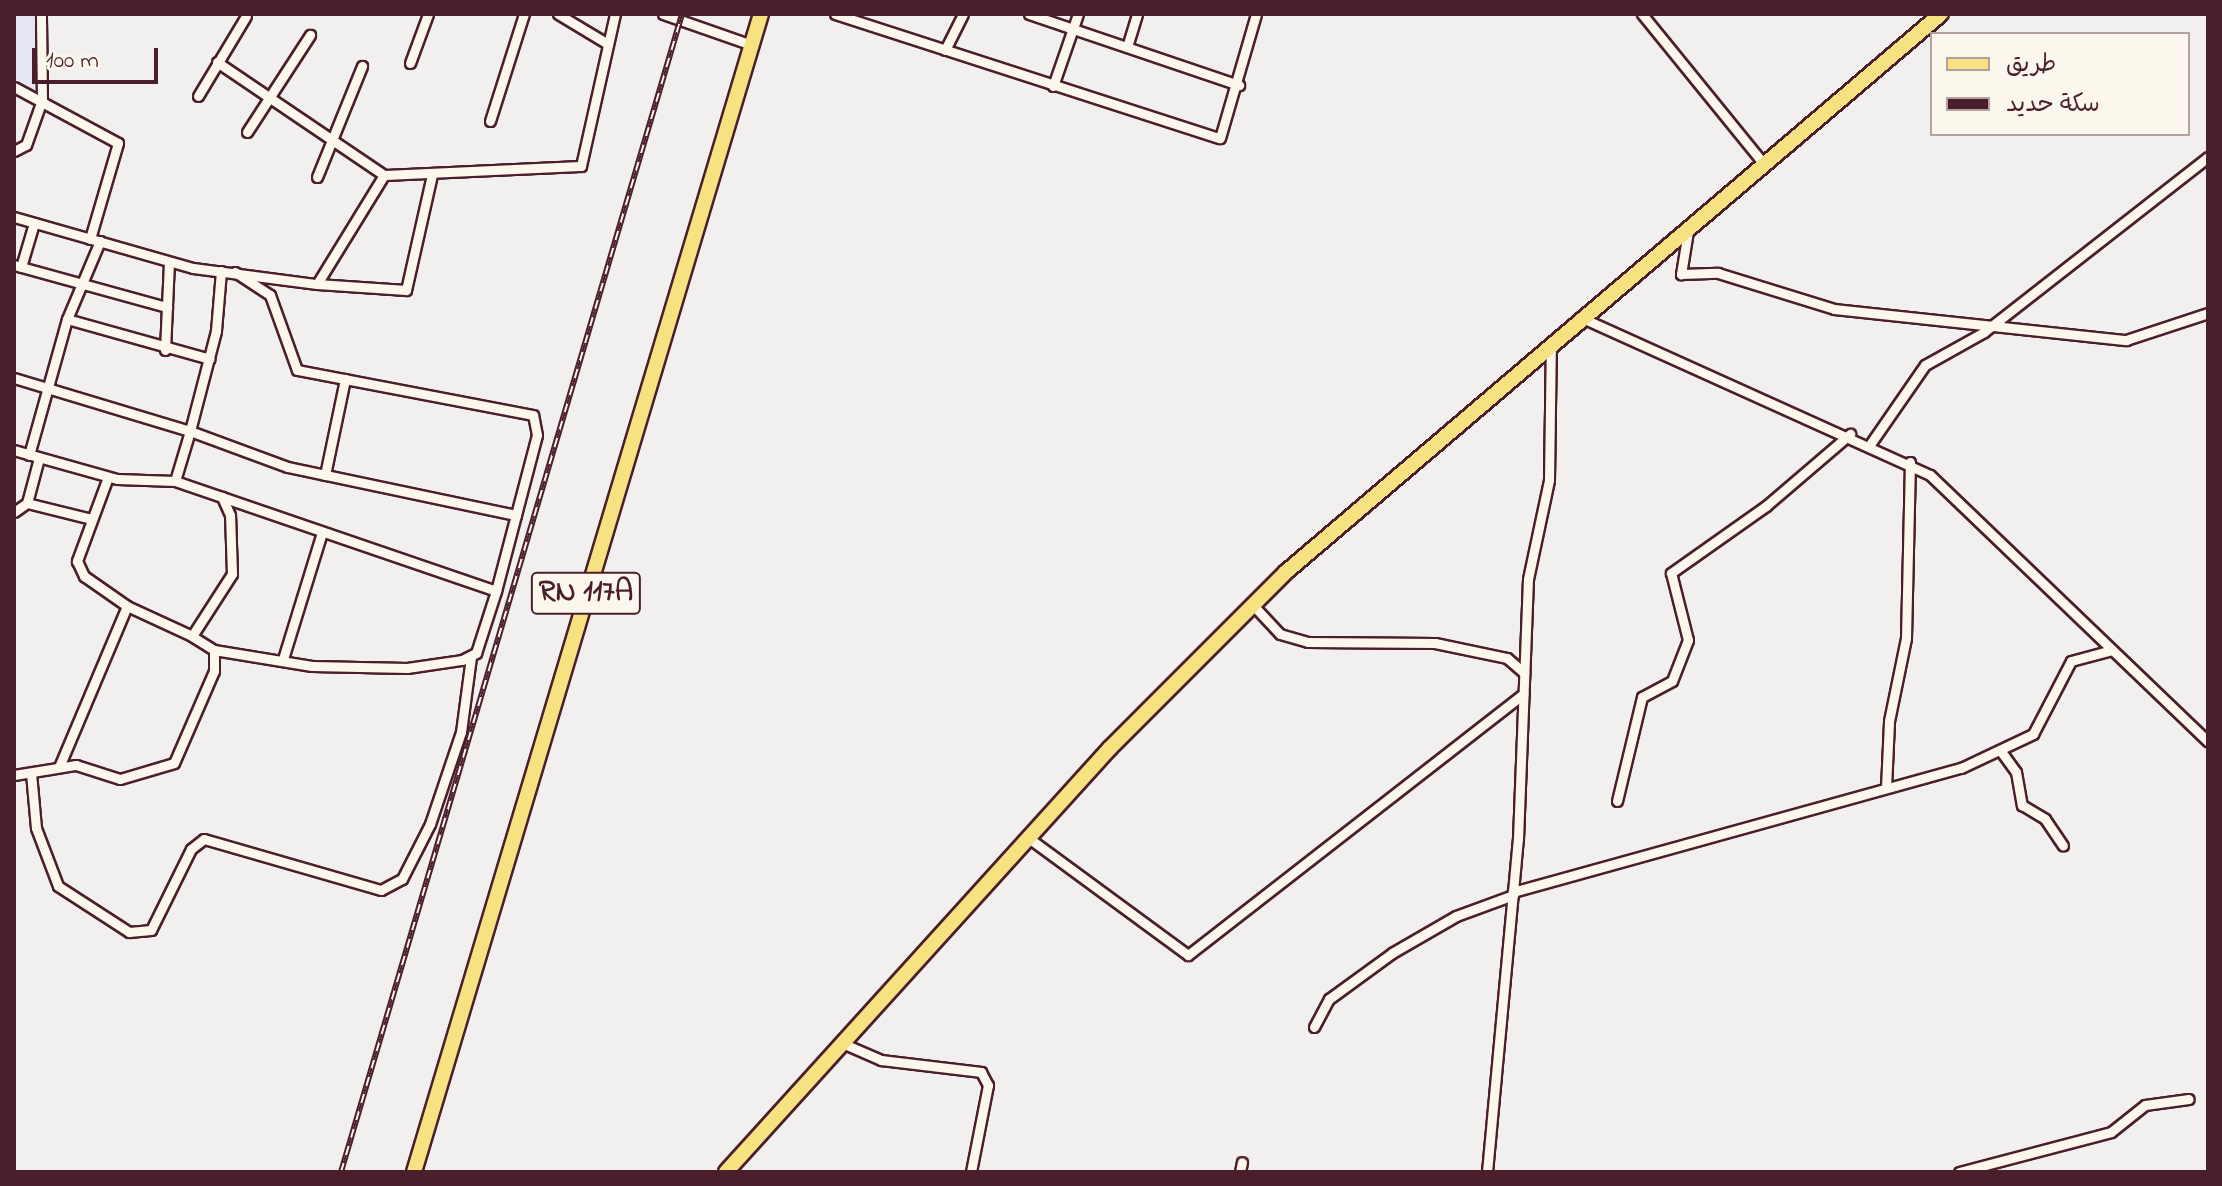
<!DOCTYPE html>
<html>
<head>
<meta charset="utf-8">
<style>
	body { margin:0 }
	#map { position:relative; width:2222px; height:1186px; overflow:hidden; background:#f1f0ef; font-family:"Indie Flower","Playpen Sans Arabic",sans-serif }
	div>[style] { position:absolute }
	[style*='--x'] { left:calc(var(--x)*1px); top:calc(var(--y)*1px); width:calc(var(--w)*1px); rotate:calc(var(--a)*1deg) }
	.built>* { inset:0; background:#e5e8f3 }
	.roads { filter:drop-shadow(2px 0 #4a1f2b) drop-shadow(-2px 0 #4a1f2b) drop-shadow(0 2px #4a1f2b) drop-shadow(0 -2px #4a1f2b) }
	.street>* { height:9px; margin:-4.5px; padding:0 4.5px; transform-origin:4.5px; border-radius:4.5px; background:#fbf7ec }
	.primary>* { height:14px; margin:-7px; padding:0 7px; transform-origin:7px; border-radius:7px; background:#f7e281 }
	.rail>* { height:6px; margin-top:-3px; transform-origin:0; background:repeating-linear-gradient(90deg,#fbf7ec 0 9px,#4a1f2b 0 18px); box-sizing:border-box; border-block:2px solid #4a1f2b }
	span { translate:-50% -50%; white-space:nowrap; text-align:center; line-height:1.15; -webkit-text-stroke:7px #fbf7ec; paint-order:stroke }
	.shield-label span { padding:2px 6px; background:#fbf7ec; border:2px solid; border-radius:6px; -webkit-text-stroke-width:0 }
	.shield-label { font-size:30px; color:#4a1f2b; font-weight:700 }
	.frame { position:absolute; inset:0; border:16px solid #4a1f2b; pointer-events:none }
	.legend { position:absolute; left:1930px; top:32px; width:260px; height:104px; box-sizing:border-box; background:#fbf7ec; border:2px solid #b4a19f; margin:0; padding:10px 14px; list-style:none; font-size:24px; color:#4a1f2b }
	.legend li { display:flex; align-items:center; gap:16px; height:40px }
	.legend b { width:40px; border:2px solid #b4a19f }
	.scale { position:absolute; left:32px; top:48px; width:126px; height:36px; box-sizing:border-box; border:4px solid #4a1f2b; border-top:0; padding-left:10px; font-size:24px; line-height:28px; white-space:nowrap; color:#4a1f2b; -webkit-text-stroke:6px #fbf7ec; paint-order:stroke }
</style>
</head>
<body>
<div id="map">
	<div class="built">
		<i style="clip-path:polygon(14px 14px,35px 14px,36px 96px,14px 84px)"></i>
	</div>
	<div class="roads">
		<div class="street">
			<i style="--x:558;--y:14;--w:58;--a:31"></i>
			<i style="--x:663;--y:14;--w:94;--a:19.2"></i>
			<i style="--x:835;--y:14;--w:404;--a:17.9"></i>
			<i style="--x:1220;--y:138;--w:129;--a:-73.8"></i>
			<i style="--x:1029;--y:14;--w:222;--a:18.7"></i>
			<i style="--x:1642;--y:14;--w:192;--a:50.9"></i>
			<i style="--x:1127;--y:47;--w:34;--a:-73"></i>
			<i style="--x:945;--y:50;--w:40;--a:-63.4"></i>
			<i style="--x:217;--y:62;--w:202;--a:34.1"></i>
			<i style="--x:410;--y:63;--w:52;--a:-69.8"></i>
			<i style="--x:1053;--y:86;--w:76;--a:-70.9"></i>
			<i style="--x:14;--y:87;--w:118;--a:28.3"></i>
			<i style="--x:118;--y:143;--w:100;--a:106.3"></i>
			<i style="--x:198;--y:96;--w:93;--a:-59"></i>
			<i style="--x:490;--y:121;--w:112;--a:-72.4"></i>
			<i style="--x:247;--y:132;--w:116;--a:-57"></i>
			<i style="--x:14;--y:151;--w:13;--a:-27"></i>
			<i style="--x:26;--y:145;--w:48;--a:-70.4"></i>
			<i style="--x:42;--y:100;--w:86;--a:-90.7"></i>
			<i style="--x:317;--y:177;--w:120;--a:-67.9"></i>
			<i style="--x:14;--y:217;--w:186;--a:15.9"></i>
			<i style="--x:193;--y:268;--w:125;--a:7.4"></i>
			<i style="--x:317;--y:284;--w:128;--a:-58.4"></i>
			<i style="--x:384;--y:175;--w:197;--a:-2.6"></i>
			<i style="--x:581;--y:166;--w:156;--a:-77.4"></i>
			<i style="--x:1688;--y:231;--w:44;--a:99.2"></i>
			<i style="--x:1681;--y:274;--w:37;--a:-2"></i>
			<i style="--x:1718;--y:273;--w:121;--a:17.2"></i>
			<i style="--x:1834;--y:309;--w:294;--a:6.1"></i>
			<i style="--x:2126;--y:340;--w:86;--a:-18.2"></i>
			<i style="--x:100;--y:241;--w:85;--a:112.9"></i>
			<i style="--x:67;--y:319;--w:148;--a:15.6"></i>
			<i style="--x:14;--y:265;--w:159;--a:15.4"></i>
			<i style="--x:21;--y:267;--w:46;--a:-73.5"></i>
			<i style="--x:221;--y:271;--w:60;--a:94.8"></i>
			<i style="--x:216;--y:331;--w:103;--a:104.6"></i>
			<i style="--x:190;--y:431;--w:104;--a:20.2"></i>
			<i style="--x:288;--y:467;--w:233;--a:11.9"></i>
			<i style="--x:317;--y:284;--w:89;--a:3.9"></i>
			<i style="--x:406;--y:290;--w:118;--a:-77.3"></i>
			<i style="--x:1580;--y:317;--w:384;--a:24.3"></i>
			<i style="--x:1930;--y:475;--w:385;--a:43.8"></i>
			<i style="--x:165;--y:350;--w:88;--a:-87.4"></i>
			<i style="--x:14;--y:378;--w:184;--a:16.8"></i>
			<i style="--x:190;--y:431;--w:52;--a:106.7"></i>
			<i style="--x:175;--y:481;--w:58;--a:-178"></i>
			<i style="--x:117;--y:479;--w:107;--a:-164.3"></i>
			<i style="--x:1871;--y:443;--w:95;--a:-55.3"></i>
			<i style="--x:1925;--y:365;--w:68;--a:-29.2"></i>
			<i style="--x:1984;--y:332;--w:284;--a:-38"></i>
			<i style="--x:29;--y:455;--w:141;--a:-74.4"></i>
			<i style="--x:325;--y:475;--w:98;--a:-78.2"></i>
			<i style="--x:108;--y:477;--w:90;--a:110.3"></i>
			<i style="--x:77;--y:561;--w:17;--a:65"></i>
			<i style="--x:84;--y:576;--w:52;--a:34.9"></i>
			<i style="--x:175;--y:481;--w:339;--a:18.9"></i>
			<i style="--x:496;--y:591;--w:161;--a:-75.3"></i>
			<i style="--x:537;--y:435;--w:20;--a:-101"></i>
			<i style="--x:533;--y:415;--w:240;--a:-169.2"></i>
			<i style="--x:297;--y:370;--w:80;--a:-109.8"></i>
			<i style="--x:270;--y:295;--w:42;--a:-146.7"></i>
			<i style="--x:27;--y:503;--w:66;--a:14"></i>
			<i style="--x:14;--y:512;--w:16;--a:-35"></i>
			<i style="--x:27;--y:503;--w:47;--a:-75.1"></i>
			<i style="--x:1252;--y:604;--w:41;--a:47"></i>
			<i style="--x:1280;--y:634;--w:29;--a:16"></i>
			<i style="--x:1308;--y:642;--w:127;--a:0.5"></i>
			<i style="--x:1435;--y:643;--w:74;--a:11.8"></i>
			<i style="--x:1507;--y:658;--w:23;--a:41"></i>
			<i style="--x:214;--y:650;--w:99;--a:9.3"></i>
			<i style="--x:312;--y:666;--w:95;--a:1.2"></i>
			<i style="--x:407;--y:668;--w:56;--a:-8.3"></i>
			<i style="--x:462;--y:660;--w:16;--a:-27"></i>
			<i style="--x:476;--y:653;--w:65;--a:-72.1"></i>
			<i style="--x:283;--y:659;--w:133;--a:-72.9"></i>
			<i style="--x:2000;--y:750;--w:27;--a:54"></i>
			<i style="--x:2016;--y:772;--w:34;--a:80"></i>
			<i style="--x:2022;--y:805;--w:27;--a:31"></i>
			<i style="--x:2045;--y:819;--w:32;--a:56"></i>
			<i style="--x:59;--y:767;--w:175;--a:-67.1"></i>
			<i style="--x:127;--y:606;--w:72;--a:24.8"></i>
			<i style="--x:31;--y:773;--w:55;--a:84.8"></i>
			<i style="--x:36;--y:828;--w:62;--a:69.2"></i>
			<i style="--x:58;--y:886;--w:85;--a:32.9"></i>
			<i style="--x:129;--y:932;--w:22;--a:-5"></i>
			<i style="--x:151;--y:930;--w:90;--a:-63.7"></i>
			<i style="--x:191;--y:849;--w:16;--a:-38"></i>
			<i style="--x:204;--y:839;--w:184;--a:16.1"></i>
			<i style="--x:381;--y:890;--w:24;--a:-28"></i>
			<i style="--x:402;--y:879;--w:62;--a:-63"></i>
			<i style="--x:430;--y:824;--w:97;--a:-71.4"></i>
			<i style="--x:461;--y:732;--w:76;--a:-82.4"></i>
			<i style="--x:14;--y:775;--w:63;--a:-9.2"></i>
			<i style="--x:76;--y:765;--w:46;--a:17.7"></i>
			<i style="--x:120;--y:779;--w:56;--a:-16.5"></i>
			<i style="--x:174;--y:763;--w:100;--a:-66.5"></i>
			<i style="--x:214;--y:671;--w:21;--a:-90"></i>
			<i style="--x:214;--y:650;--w:26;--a:-148"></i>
			<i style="--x:192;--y:636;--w:74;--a:-57.2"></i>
			<i style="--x:232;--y:574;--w:59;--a:-91.9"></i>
			<i style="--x:230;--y:515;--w:20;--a:-114"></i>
			<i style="--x:1886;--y:788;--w:67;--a:-87.4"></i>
			<i style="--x:1889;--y:721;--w:85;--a:-78.4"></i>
			<i style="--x:1906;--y:638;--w:176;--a:-88.7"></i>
			<i style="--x:1617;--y:801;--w:107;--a:-76.5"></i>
			<i style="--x:1642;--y:697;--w:34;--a:-28"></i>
			<i style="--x:1672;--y:681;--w:44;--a:-68.7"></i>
			<i style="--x:1688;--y:640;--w:69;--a:-104.2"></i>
			<i style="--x:1671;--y:573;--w:116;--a:-35.2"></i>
			<i style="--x:1766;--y:506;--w:111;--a:-40.6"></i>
			<i style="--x:1030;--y:839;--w:196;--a:36.3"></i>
			<i style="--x:1188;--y:955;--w:425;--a:-37.9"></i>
			<i style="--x:1513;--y:892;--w:465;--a:-15.5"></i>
			<i style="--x:1961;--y:768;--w:80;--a:-25.3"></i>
			<i style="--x:2033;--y:734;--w:82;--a:-62.5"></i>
			<i style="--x:2071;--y:661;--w:42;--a:-15"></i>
			<i style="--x:1314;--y:1027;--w:32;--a:-62"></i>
			<i style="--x:1329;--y:999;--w:78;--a:-36.1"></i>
			<i style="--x:1392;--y:953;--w:74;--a:-30"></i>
			<i style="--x:1456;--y:916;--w:61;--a:-20.2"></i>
			<i style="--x:842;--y:1043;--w:43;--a:23.6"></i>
			<i style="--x:881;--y:1060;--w:101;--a:6.8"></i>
			<i style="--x:981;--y:1072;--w:15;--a:62"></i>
			<i style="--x:988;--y:1085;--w:89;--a:101.1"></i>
			<i style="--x:1240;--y:1172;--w:10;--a:-79"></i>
			<i style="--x:1487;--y:1172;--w:334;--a:-84.7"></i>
			<i style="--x:1518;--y:839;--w:260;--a:-87.8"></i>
			<i style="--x:1528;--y:579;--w:101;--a:-78"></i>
			<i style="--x:1549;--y:480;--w:137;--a:-89.2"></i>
			<i style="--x:1959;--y:1172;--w:157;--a:-14.7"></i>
			<i style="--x:2111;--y:1132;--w:43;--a:-38.5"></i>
			<i style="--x:2145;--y:1105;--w:44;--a:-7.8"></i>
		</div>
		<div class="primary">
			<i style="--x:414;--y:1172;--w:1209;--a:-73.32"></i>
			<i style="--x:726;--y:1172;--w:572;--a:-47.83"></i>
			<i style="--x:1110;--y:748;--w:249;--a:-45"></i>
			<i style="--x:1286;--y:572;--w:860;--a:-40.43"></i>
		</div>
	</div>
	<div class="rail">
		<i style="--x:341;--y:1172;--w:1207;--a:-73.59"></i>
	</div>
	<div class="shield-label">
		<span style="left:586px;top:593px">RN 117A</span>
	</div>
	<div class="frame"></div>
	<ul class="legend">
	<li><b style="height:10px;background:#f7e281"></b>طريق</li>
	<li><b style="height:10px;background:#4a1f2b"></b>سكة حديد</li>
	</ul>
	<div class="scale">100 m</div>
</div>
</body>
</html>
